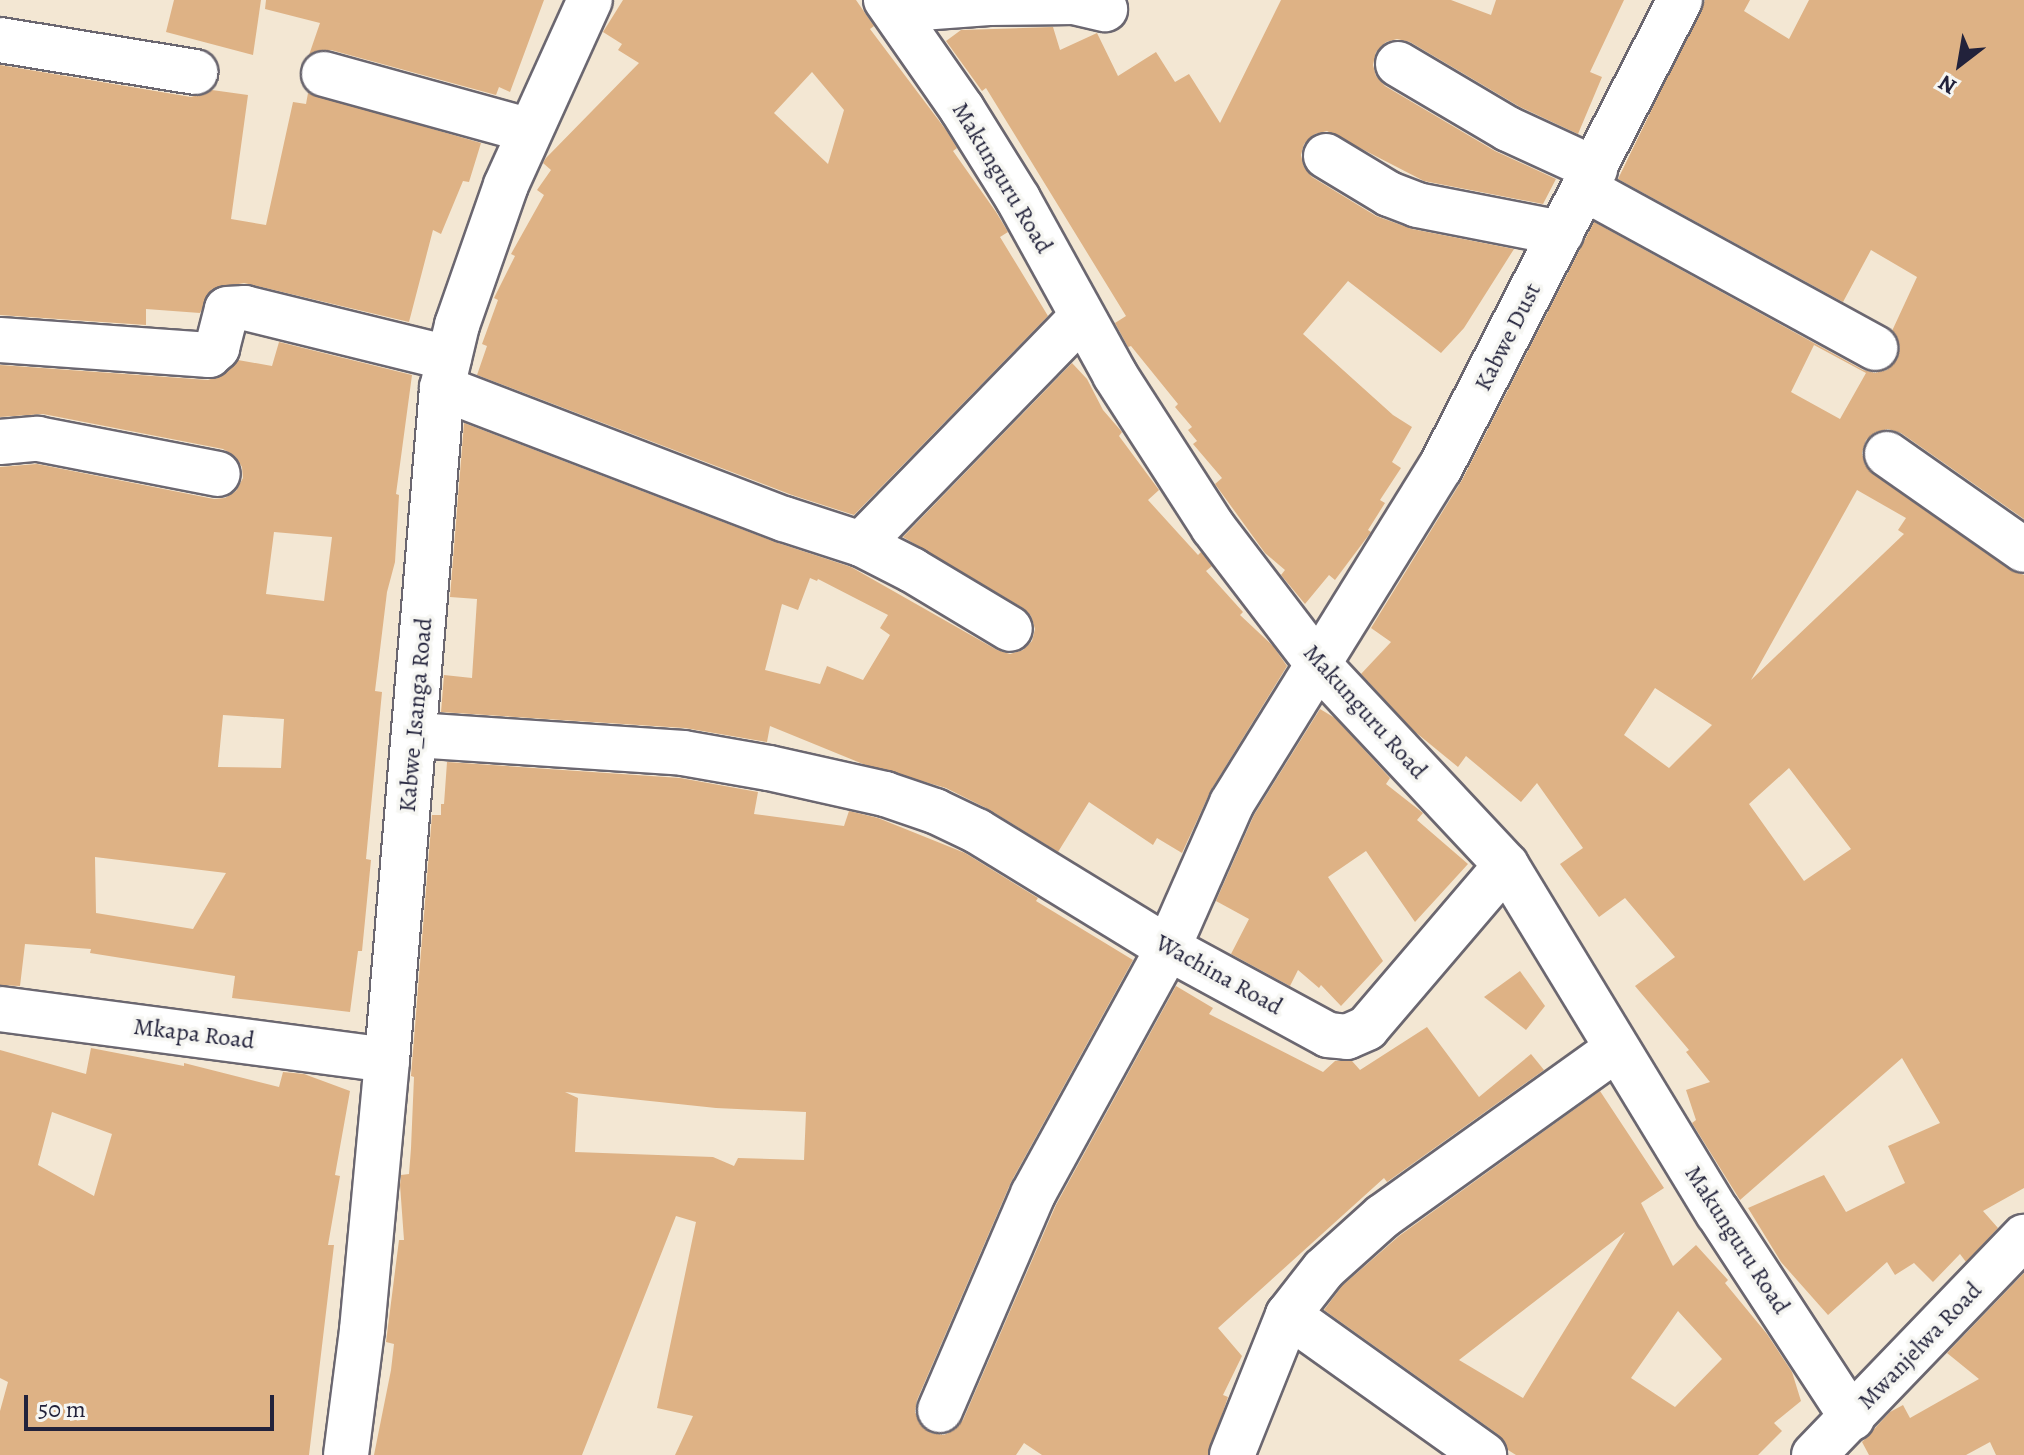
<!DOCTYPE html>
<html>
<head>
<meta charset="utf-8">
<style>
	body { margin:0 }
	#map { position:relative; width:2024px; height:1455px; overflow:hidden; background:#f3e7d3; font-family:Alegreya,serif }
	div>[style] { position:absolute }
	[style*='--x'] { left:calc(var(--x)*1px); top:calc(var(--y)*1px); width:calc(var(--w)*1px); rotate:calc(var(--a)*1deg) }
	.building>* { inset:0; background:#deb285 }
	.roads { filter:drop-shadow(2px 0 #6b6770) drop-shadow(-2px 0 #6b6770) drop-shadow(0 2px #6b6770) drop-shadow(0 -2px #6b6770) }
	.minor>* { height:44px; margin:-22px; padding:0 22px; transform-origin:22px; border-radius:22px; background:#fff }
	span { translate:-50% -50%; white-space:nowrap; text-align:center; line-height:1.15; -webkit-text-stroke:7px #f6f6f2; paint-order:stroke }
	.street-label { font-size:24px; color:#22223b }
	.north { position:absolute; left:1920px; top:24px; width:80px; height:80px; -webkit-text-stroke:6px #f6f6f2; paint-order:stroke; rotate:211deg; font-size:22px; font-weight:700; line-height:32px; text-align:center; color:#22223b }
	.north::after { content:''; display:block; margin:auto; width:28px; height:36px; background:#22223b; clip-path:polygon(50% 0,100% 100%,50% 72%,0 100%) }
	.scale { position:absolute; left:24px; top:1395px; width:250px; height:36px; box-sizing:border-box; border:4px solid #22223b; border-top:0; padding-left:10px; font-size:24px; line-height:28px; white-space:nowrap; color:#22223b; -webkit-text-stroke:6px #f6f6f2; paint-order:stroke }
</style>
</head>
<body>
<div id="map">
	<div class="building">
		<i style="clip-path:polygon(174px 0,261px 0,253px 55px,166px 32px)"></i>
		<i style="clip-path:polygon(266px 0,544px 0,510px 92px,499px 87px,496px 95px,331px 50px,309px 55px,320px 23px,265px 9px)"></i>
		<i style="clip-path:polygon(evenodd,623px 0,856px 0,874px 26px,870px 29px,946px 130px,957px 148px,953px 151px,996px 212px,1008px 232px,1000px 237px,1048px 316px,854px 515px,792px 495px,477px 375px,487px 346px,482px 344px,498px 300px,494px 298px,515px 256px,511px 254px,544px 195px,537px 190px,551px 170px,543px 163px,546px 158px,639px 63px,618px 50px,622px 44px,603px 32px,623px 0,812px 72px,844px 110px,828px 164px,774px 113px,812px 72px)"></i>
		<i style="clip-path:polygon(1281px 0,1451px 0,1491px 15px,1496px 0,1624px 0,1590px 72px,1602px 77px,1578px 134px,1520px 107px,1410px 42px,1397px 39px,1386px 42px,1376px 52px,1373px 65px,1376px 76px,1385px 86px,1495px 151px,1556px 179px,1543px 204px,1424px 181px,1327px 131px,1315px 134px,1304px 144px,1301px 155px,1304px 167px,1312px 177px,1376px 216px,1412px 229px,1514px 249px,1464px 328px,1441px 353px,1348px 281px,1303px 334px,1393px 415px,1412px 427px,1392px 462px,1401px 468px,1380px 500px,1385px 503px,1368px 530px,1371px 532px,1335px 580px,1329px 575px,1305px 604px,1281px 575px,1285px 570px,1265px 553px,1215px 484px,1222px 478px,1193px 444px,1197px 441px,1188px 430px,1192px 427px,1175px 407px,1178px 404px,1131px 346px,1128px 347px,1115px 323px,1126px 316px,986px 88px,982px 91px,946px 41px,961px 30px,1053px 27px,1060px 50px,1097px 33px,1118px 76px,1156px 52px,1175px 82px,1189px 74px,1220px 123px)"></i>
		<i style="clip-path:polygon(evenodd,1705px 0,1750px 0,1744px 11px,1789px 39px,1809px 0,2024px 0,2024px 519px,1901px 433px,1888px 429px,1876px 432px,1866px 440px,1862px 453px,1865px 465px,1873px 474px,2010px 570px,2024px 575px,2024px 1188px,1983px 1211px,1998px 1228px,1966px 1262px,1960px 1254px,1933px 1282px,1914px 1263px,1895px 1275px,1887px 1262px,1828px 1315px,1781px 1262px,1748px 1208px,1824px 1175px,1846px 1212px,1905px 1183px,1888px 1146px,1940px 1123px,1902px 1058px,1740px 1200px,1692px 1123px,1696px 1120px,1686px 1090px,1710px 1082px,1686px 1052px,1689px 1050px,1635px 986px,1675px 957px,1625px 898px,1599px 917px,1560px 864px,1583px 848px,1537px 783px,1521px 802px,1466px 756px,1458px 767px,1414px 731px,1361px 674px,1391px 642px,1371px 628px,1462px 480px,1594px 222px,1863px 370px,1875px 373px,1887px 370px,1897px 359px,1900px 347px,1892px 331px,1917px 277px,1871px 250px,1843px 302px,1618px 179px,1705px 0,1814px 345px,1866px 373px,1840px 419px,1791px 392px,1814px 345px,1705px 0,1857px 490px,1906px 518px,1898px 530px,1904px 534px,1751px 680px,1857px 490px,1705px 0,1655px 688px,1712px 725px,1669px 768px,1624px 735px,1655px 688px,1705px 0,1789px 768px,1851px 849px,1804px 881px,1749px 804px,1789px 768px)"></i>
		<i style="clip-path:polygon(0 65px,191px 97px,212px 90px,248px 95px,231px 219px,266px 225px,293px 102px,306px 104px,308px 93px,481px 143px,469px 182px,463px 181px,441px 234px,433px 230px,409px 322px,244px 283px,212px 289px,200px 313px,146px 309px,146px 325px,0 315px)"></i>
		<i style="clip-path:polygon(evenodd,279px 342px,412px 375px,396px 494px,399px 495px,395px 562px,387px 592px,375px 691px,382px 692px,366px 859px,371px 860px,362px 951px,358px 951px,350px 1012px,232px 998px,235px 976px,90px 953px,91px 949px,25px 944px,20px 986px,0 985px,0 467px,37px 464px,214px 499px,225px 498px,236px 491px,243px 478px,242px 467px,235px 456px,223px 449px,43px 414px,0 417px,0 365px,208px 380px,225px 374px,238px 360px,272px 366px,279px 342px,274px 532px,332px 537px,324px 601px,266px 594px,274px 532px,279px 342px,223px 715px,284px 719px,281px 768px,218px 767px,223px 715px,279px 342px,95px 857px,226px 873px,193px 929px,96px 913px,95px 857px)"></i>
		<i style="clip-path:polygon(evenodd,1072px 363px,1087px 379px,1103px 410px,1122px 432px,1119px 436px,1159px 490px,1148px 500px,1198px 555px,1201px 552px,1212px 566px,1206px 571px,1243px 612px,1240px 615px,1273px 646px,1287px 666px,1211px 790px,1182px 853px,1157px 838px,1153px 845px,1089px 802px,1058px 852px,990px 810px,946px 788px,863px 764px,770px 726px,767px 742px,685px 728px,441px 712px,444px 675px,472px 678px,477px 599px,450px 597px,464px 423px,775px 542px,851px 567px,997px 650px,1010px 654px,1023px 650px,1032px 641px,1035px 629px,1031px 616px,1023px 608px,903px 537px,1072px 363px,810px 578px,817px 581px,818px 579px,888px 615px,880px 628px,890px 635px,863px 680px,827px 666px,820px 684px,765px 670px,782px 604px,798px 610px,810px 578px)"></i>
		<i style="clip-path:polygon(1320px 709px,1335px 718px,1390px 778px,1386px 784px,1423px 813px,1417px 820px,1468px 864px,1415px 922px,1366px 851px,1328px 877px,1383px 961px,1341px 1006px,1321px 985px,1319px 988px,1298px 970px,1290px 986px,1231px 954px,1249px 919px,1216px 901px,1254px 815px)"></i>
		<i style="clip-path:polygon(evenodd,447px 762px,680px 778px,758px 792px,754px 814px,844px 826px,849px 811px,878px 818px,965px 853px,1038px 898px,1036px 901px,1133px 960px,1011px 1182px,917px 1400px,915px 1412px,920px 1424px,931px 1433px,944px 1435px,954px 1430px,963px 1420px,1056px 1205px,1176px 986px,1213px 1008px,1209px 1014px,1323px 1072px,1335px 1061px,1352px 1061px,1360px 1070px,1427px 1027px,1479px 1097px,1531px 1054px,1544px 1070px,1387px 1182px,1384px 1178px,1218px 1328px,1242px 1356px,1223px 1395px,1228px 1397px,1208px 1455px,1042px 1455px,1024px 1443px,1016px 1455px,675px 1455px,693px 1416px,657px 1408px,696px 1222px,676px 1216px,582px 1455px,374px 1455px,391px 1370px,394px 1344px,386px 1342px,399px 1240px,404px 1240px,400px 1185px,401px 1175px,409px 1174px,411px 1148px,414px 1077px,411px 1076px,432px 815px,441px 815px,441px 804px,444px 804px,447px 762px,565px 1092px,716px 1108px,806px 1112px,804px 1160px,738px 1158px,734px 1166px,713px 1157px,575px 1152px,578px 1098px,565px 1092px)"></i>
		<i style="clip-path:polygon(1520px 971px,1545px 1006px,1526px 1030px,1484px 997px)"></i>
		<i style="clip-path:polygon(evenodd,91px 1048px,184px 1066px,184px 1063px,279px 1087px,283px 1072px,304px 1074px,350px 1091px,335px 1175px,340px 1176px,328px 1245px,334px 1245px,309px 1455px,0 1455px,0 1411px,8px 1382px,0 1378px,0 1050px,86px 1074px,91px 1048px,52px 1112px,112px 1134px,94px 1196px,38px 1165px,52px 1112px)"></i>
		<i style="clip-path:polygon(evenodd,1600px 1091px,1664px 1188px,1641px 1203px,1673px 1266px,1696px 1245px,1728px 1280px,1725px 1283px,1767px 1334px,1792px 1372px,1801px 1401px,1774px 1423px,1782px 1431px,1758px 1455px,1516px 1455px,1508px 1450px,1499px 1435px,1324px 1310px,1342px 1286px,1399px 1236px,1600px 1091px,1625px 1232px,1523px 1398px,1459px 1360px,1512px 1319px,1625px 1232px,1600px 1091px,1678px 1311px,1722px 1359px,1675px 1407px,1631px 1378px,1678px 1311px)"></i>
		<i style="clip-path:polygon(2024px 1273px,2024px 1455px,1996px 1455px,1990px 1442px,1966px 1455px,1869px 1455px,1862px 1442px,1890px 1412px,1903px 1405px,1910px 1418px,1979px 1379px,1947px 1353px)"></i>
	</div>
	<div class="roads">
		<div class="minor">
			<i style="--x:886;--y:0;--w:133;--a:55.1"></i>
			<i style="--x:962;--y:109;--w:106;--a:58.1"></i>
			<i style="--x:1018;--y:199;--w:201;--a:61.1"></i>
			<i style="--x:1115;--y:375;--w:181;--a:57.2"></i>
			<i style="--x:1213;--y:527;--w:171;--a:52.6"></i>
			<i style="--x:1317;--y:663;--w:277;--a:46.9"></i>
			<i style="--x:1506;--y:865;--w:407;--a:58.7"></i>
			<i style="--x:1718;--y:1213;--w:245;--a:56.8"></i>
			<i style="--x:894;--y:10;--w:95;--a:-4.2"></i>
			<i style="--x:989;--y:3;--w:85;--a:-0.7"></i>
			<i style="--x:1074;--y:2;--w:32;--a:13"></i>
			<i style="--x:0;--y:40;--w:198;--a:9.3"></i>
			<i style="--x:1398;--y:64;--w:128;--a:30.6"></i>
			<i style="--x:1508;--y:129;--w:96;--a:24.7"></i>
			<i style="--x:324;--y:74;--w:212;--a:15.4"></i>
			<i style="--x:1326;--y:156;--w:74;--a:31.1"></i>
			<i style="--x:1389;--y:194;--w:30;--a:21"></i>
			<i style="--x:1417;--y:205;--w:147;--a:11"></i>
			<i style="--x:1585;--y:189;--w:331;--a:28.7"></i>
			<i style="--x:0;--y:340;--w:210;--a:4.1"></i>
			<i style="--x:209;--y:355;--w:11;--a:-41"></i>
			<i style="--x:217;--y:348;--w:40;--a:-75.6"></i>
			<i style="--x:227;--y:309;--w:18;--a:-3"></i>
			<i style="--x:245;--y:308;--w:210;--a:13.8"></i>
			<i style="--x:442;--y:388;--w:366;--a:21"></i>
			<i style="--x:784;--y:519;--w:81;--a:18"></i>
			<i style="--x:861;--y:544;--w:57;--a:27"></i>
			<i style="--x:912;--y:570;--w:114;--a:31"></i>
			<i style="--x:0;--y:442;--w:38;--a:-5"></i>
			<i style="--x:38;--y:439;--w:183;--a:11"></i>
			<i style="--x:1887;--y:454;--w:167;--a:35"></i>
			<i style="--x:861;--y:544;--w:315;--a:-45.8"></i>
			<i style="--x:415;--y:735;--w:269;--a:3.8"></i>
			<i style="--x:683;--y:753;--w:87;--a:9.9"></i>
			<i style="--x:769;--y:768;--w:119;--a:12.6"></i>
			<i style="--x:885;--y:794;--w:53;--a:18.8"></i>
			<i style="--x:935;--y:811;--w:47;--a:25.5"></i>
			<i style="--x:977;--y:831;--w:224;--a:31.5"></i>
			<i style="--x:1168;--y:948;--w:182;--a:28.5"></i>
			<i style="--x:1328;--y:1035;--w:19;--a:6"></i>
			<i style="--x:1347;--y:1037;--w:22;--a:-24"></i>
			<i style="--x:1367;--y:1028;--w:214;--a:-49.5"></i>
			<i style="--x:0;--y:1009;--w:390;--a:7.5"></i>
			<i style="--x:1288;--y:1315;--w:241;--a:35.5"></i>
			<i style="--x:940;--y:1410;--w:235;--a:-66.7"></i>
			<i style="--x:1033;--y:1194;--w:281;--a:-61.2"></i>
			<i style="--x:1168;--y:948;--w:158;--a:-66.2"></i>
			<i style="--x:1232;--y:803;--w:394;--a:-58.2"></i>
			<i style="--x:1440;--y:468;--w:526;--a:-62.85"></i>
			<i style="--x:346;--y:1455;--w:126;--a:-82.7"></i>
			<i style="--x:362;--y:1330;--w:271;--a:-84.7"></i>
			<i style="--x:387;--y:1060;--w:674;--a:-85.32"></i>
			<i style="--x:442;--y:388;--w:65;--a:-76.6"></i>
			<i style="--x:457;--y:325;--w:148;--a:-70.7"></i>
			<i style="--x:506;--y:185;--w:203;--a:-65.6"></i>
			<i style="--x:1232;--y:1455;--w:151;--a:-68.2"></i>
			<i style="--x:1288;--y:1315;--w:58;--a:-52"></i>
			<i style="--x:1324;--y:1269;--w:79;--a:-41.9"></i>
			<i style="--x:1383;--y:1216;--w:287;--a:-35.6"></i>
			<i style="--x:1814;--y:1455;--w:303;--a:-46.1"></i>
		</div>
	</div>
	<div class="street-label">
		<span style="left:1002px;top:178px;rotate:59deg">Makunguru Road</span>
		<span style="left:1508px;top:337px;rotate:-63deg">Kabwe Dust</span>
		<span style="left:1365px;top:712px;rotate:48deg">Makunguru Road</span>
		<span style="left:416px;top:715px;rotate:-85deg">Kabwe_Isanga Road</span>
		<span style="left:1219px;top:975px;rotate:29deg">Wachina Road</span>
		<span style="left:194px;top:1034px;rotate:7deg">Mkapa Road</span>
		<span style="left:1737px;top:1240px;rotate:57deg">Makunguru Road</span>
		<span style="left:1920px;top:1346px;rotate:-46deg">Mwanjelwa Road</span>
	</div>
	<div class="north">N</div>
	<div class="scale">50 m</div>
</div>
</body>
</html>
